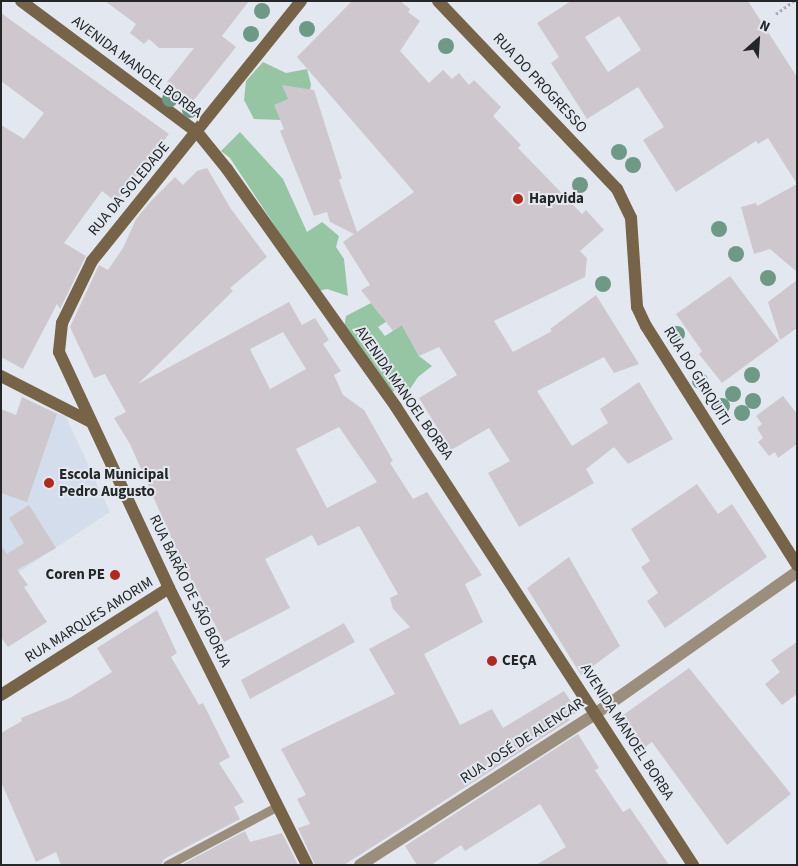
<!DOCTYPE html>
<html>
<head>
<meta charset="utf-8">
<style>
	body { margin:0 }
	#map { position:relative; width:798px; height:866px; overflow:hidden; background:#e3e8f0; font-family:"Source Sans 3",sans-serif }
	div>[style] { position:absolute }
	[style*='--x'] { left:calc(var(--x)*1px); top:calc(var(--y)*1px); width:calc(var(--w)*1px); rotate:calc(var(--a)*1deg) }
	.built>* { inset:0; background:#d3ddeb }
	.forest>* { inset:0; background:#96c5a3 }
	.building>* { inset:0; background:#cec7ce }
	.path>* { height:3px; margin-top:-1.5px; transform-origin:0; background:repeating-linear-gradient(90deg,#a9adb3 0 2.5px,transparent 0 5px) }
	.lane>* { height:9px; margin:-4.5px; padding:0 4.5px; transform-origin:4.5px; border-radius:4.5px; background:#9b8e7c }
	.street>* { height:12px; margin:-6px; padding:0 6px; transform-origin:6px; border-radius:6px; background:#9b8e7c }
	.secondary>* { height:12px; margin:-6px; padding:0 6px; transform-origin:6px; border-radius:6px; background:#766348 }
	.trees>* { width:16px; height:16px; margin:-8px; border-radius:50%; background:#6d9986 }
	.dots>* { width:14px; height:14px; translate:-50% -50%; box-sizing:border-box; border:2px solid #e3e8f0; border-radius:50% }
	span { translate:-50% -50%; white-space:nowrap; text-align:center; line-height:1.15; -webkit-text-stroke:4px #e3e8f0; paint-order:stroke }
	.street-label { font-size:15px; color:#242628 }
	.poi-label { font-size:15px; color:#242628; font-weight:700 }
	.left { translate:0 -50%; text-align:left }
	.right { translate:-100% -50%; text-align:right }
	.frame { position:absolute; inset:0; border:2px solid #242628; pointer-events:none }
	.north { position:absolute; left:733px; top:15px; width:50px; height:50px; -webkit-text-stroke:4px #e3e8f0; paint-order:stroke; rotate:26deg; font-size:14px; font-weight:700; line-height:20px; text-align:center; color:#242628 }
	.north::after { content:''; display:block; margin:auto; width:18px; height:22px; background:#242628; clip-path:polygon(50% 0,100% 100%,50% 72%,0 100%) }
</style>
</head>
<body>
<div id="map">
	<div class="built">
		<i style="clip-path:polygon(23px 398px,66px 417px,110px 512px,1px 584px,1px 454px)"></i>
	</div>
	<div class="forest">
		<i style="clip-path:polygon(263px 62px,286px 73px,307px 69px,311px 85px,309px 93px,275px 105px,281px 120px,254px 119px,244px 100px,246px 81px)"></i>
		<i style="clip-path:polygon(240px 132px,283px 179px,307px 232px,322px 222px,339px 236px,336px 247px,344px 259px,348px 296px,327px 289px,318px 291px,230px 158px,221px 151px)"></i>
		<i style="clip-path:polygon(371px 303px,382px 317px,393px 307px,397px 315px,378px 327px,385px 336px,402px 325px,419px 356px,432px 366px,418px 377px,408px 392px,397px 388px,386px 398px,344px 328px,346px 316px)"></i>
	</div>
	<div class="building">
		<i style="clip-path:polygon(105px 1px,249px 1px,222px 36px,236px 47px,193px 101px,167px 82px,194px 48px,159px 48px,149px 39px,144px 44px,130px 33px,136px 24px)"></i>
		<i style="clip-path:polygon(352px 1px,400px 1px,410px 9px,408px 12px,420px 21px,400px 51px,429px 83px,443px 70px,452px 79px,459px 73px,469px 85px,474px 80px,501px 107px,493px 116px,521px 145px,518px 148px,582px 214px,586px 210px,604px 230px,580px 251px,587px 258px,585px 277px,494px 321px,513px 352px,552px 331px,550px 329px,596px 295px,639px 364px,614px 373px,604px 357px,537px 391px,572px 446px,608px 423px,600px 409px,639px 382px,673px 439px,628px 464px,614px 447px,586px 469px,594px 483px,519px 527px,488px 473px,510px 461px,489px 428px,451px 450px,419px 398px,457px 375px,439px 347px,419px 356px,402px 325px,393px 331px,361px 290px,370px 285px,343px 242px,354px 234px,330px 222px,327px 212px,314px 216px,280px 131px,284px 129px,274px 105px,288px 99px,282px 85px,314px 90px,342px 178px,339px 180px,357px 232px,414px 192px,297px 57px)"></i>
		<i style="clip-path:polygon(evenodd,571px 1px,748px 1px,797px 77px,797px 272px,770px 249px,754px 254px,741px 207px,756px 203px,757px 206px,797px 184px,768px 138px,758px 144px,756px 141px,676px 192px,643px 140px,664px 127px,638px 87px,587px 119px,551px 63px,559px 57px,537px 23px,571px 1px,619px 16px,641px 50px,608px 72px,585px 37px,619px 16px)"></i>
		<i style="clip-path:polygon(1px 13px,169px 134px,116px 202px,102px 191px,64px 243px,86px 256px,60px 309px,57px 304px,23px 369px,1px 357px,1px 125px,24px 139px,44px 113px,1px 81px)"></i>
		<i style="clip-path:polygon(evenodd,207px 168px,231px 209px,267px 257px,230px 288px,233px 291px,138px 384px,289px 302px,302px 325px,315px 318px,329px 340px,323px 344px,341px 371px,334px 375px,343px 395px,364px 410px,393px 461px,390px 463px,413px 499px,427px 492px,482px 575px,465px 584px,483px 622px,424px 654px,460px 725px,492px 709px,503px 728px,564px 691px,578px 712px,568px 718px,570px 720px,344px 865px,315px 865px,298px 828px,310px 824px,297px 799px,306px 795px,281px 749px,395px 694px,369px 649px,410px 627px,393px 609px,390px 598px,398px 594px,359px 526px,318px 546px,312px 535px,265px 559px,290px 608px,224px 642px,181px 560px,130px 444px,114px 418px,126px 412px,105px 374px,94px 378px,70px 327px,99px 265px,108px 270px,123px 248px,136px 219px,151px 201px,175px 177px,183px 185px,197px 171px,207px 168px,283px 332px,306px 369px,270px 389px,250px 349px,283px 332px,207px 168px,339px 427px,377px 482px,327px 508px,296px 449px,339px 427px)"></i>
		<i style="clip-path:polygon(730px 276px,779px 341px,722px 383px,699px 354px,702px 351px,676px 314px)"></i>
		<i style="clip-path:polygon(797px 280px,797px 328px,780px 340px,768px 302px)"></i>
		<i style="clip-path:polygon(783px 396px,797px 414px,797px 444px,778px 458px,775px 452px,769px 456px,758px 442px,763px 438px,757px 428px,762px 424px,756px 416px)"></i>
		<i style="clip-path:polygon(22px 397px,57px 414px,27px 502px,1px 493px,1px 409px,16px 415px)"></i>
		<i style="clip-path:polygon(697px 484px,718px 514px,732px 504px,767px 557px,665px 628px,647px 601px,658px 593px,641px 567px,650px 561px,631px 529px)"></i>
		<i style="clip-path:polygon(29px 505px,56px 548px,17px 570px,28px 585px,24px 587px,47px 622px,8px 647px,1px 637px,1px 545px,7px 554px,24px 543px,9px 518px)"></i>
		<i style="clip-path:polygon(569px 557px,620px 646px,581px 675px,527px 588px)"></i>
		<i style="clip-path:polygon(157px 610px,177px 653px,171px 657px,199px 705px,203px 703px,230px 757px,219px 763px,244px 802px,234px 807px,240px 819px,164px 859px,161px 865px,61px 865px,56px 852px,36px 862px,1px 782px,1px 733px,22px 721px,21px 718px,70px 698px,112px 672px,97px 648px)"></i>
		<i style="clip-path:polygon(344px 623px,355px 642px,250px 699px,241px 680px)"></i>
		<i style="clip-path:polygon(797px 642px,797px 694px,782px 705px,765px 684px,780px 672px,771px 660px)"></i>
		<i style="clip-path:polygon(689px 668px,791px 794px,727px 845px,652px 742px,641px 750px,619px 718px)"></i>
		<i style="clip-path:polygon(578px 734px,599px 768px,595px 770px,623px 812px,630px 808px,669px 865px,536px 865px,566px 847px,540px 804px,465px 851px,461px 845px,431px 865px,417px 865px,405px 846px)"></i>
		<i style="clip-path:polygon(245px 831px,250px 842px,282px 833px,298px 865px,181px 865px)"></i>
	</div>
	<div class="path">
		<i style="--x:776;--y:14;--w:22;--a:-36"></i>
	</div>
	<div class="lane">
		<i style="--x:167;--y:865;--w:126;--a:-28"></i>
	</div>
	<div class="street">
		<i style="--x:360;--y:865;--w:279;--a:-32.7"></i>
		<i style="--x:595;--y:714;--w:247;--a:-35.1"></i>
	</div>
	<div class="secondary">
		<i style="--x:21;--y:1;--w:219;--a:36.7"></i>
		<i style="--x:197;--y:132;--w:48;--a:51"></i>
		<i style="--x:227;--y:169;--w:292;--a:54.6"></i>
		<i style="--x:396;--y:407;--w:546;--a:57.04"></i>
		<i style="--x:301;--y:1;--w:334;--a:128.8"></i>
		<i style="--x:92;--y:261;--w:69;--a:115.8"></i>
		<i style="--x:62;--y:323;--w:29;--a:96"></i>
		<i style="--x:59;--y:352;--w:260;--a:65"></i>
		<i style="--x:169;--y:588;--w:309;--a:63.5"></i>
		<i style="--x:438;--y:1;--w:260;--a:46.4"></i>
		<i style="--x:617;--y:189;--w:32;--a:64"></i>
		<i style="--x:631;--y:218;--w:89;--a:86.1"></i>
		<i style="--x:637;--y:307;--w:21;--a:65"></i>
		<i style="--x:646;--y:326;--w:283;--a:57.7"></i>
		<i style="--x:1;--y:376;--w:101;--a:27.1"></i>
		<i style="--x:1;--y:695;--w:199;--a:-32.5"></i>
	</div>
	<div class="trees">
		<i style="left:262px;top:11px"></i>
		<i style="left:307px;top:29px"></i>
		<i style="left:251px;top:34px"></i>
		<i style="left:446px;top:46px"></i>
		<i style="left:170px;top:99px"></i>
		<i style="left:190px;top:110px"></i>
		<i style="left:619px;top:152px"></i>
		<i style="left:633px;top:165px"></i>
		<i style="left:580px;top:185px"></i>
		<i style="left:719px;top:229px"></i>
		<i style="left:736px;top:254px"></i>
		<i style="left:768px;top:278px"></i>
		<i style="left:603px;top:284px"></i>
		<i style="left:677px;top:334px"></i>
		<i style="left:752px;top:375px"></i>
		<i style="left:700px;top:381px"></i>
		<i style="left:733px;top:394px"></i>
		<i style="left:753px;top:401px"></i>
		<i style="left:722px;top:406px"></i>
		<i style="left:742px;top:413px"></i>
	</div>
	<div class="dots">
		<i style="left:518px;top:199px;background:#b5271d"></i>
		<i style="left:49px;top:483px;background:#b5271d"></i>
		<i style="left:115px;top:575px;background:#b5271d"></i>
		<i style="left:492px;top:661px;background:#b5271d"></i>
	</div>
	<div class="street-label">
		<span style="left:137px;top:67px;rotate:37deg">AVENIDA MANOEL BORBA</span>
		<span style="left:540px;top:83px;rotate:47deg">RUA DO PROGRESSO</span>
		<span style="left:129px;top:189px;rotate:-50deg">RUA DA SOLEDADE</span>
		<span style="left:697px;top:376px;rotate:58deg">RUA DO GIRIQUITI</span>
		<span style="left:404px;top:393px;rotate:55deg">AVENIDA MANOEL BORBA</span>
		<span style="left:190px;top:591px;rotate:64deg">RUA BARÃO DE SÃO BORJA</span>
		<span style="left:89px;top:620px;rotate:-32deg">RUA MARQUES AMORIM</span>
		<span style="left:627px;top:732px;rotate:57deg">AVENIDA MANOEL BORBA</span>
		<span style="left:522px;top:741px;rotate:-33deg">RUA JOSÉ DE ALENCAR</span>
	</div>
	<div class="poi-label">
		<span class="left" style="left:529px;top:199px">Hapvida</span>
		<span class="left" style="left:59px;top:483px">Escola Municipal<br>Pedro Augusto</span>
		<span class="right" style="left:105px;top:575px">Coren PE</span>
		<span class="left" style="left:502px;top:661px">CEÇA</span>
	</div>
	<div class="frame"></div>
	<div class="north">N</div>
</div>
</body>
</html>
